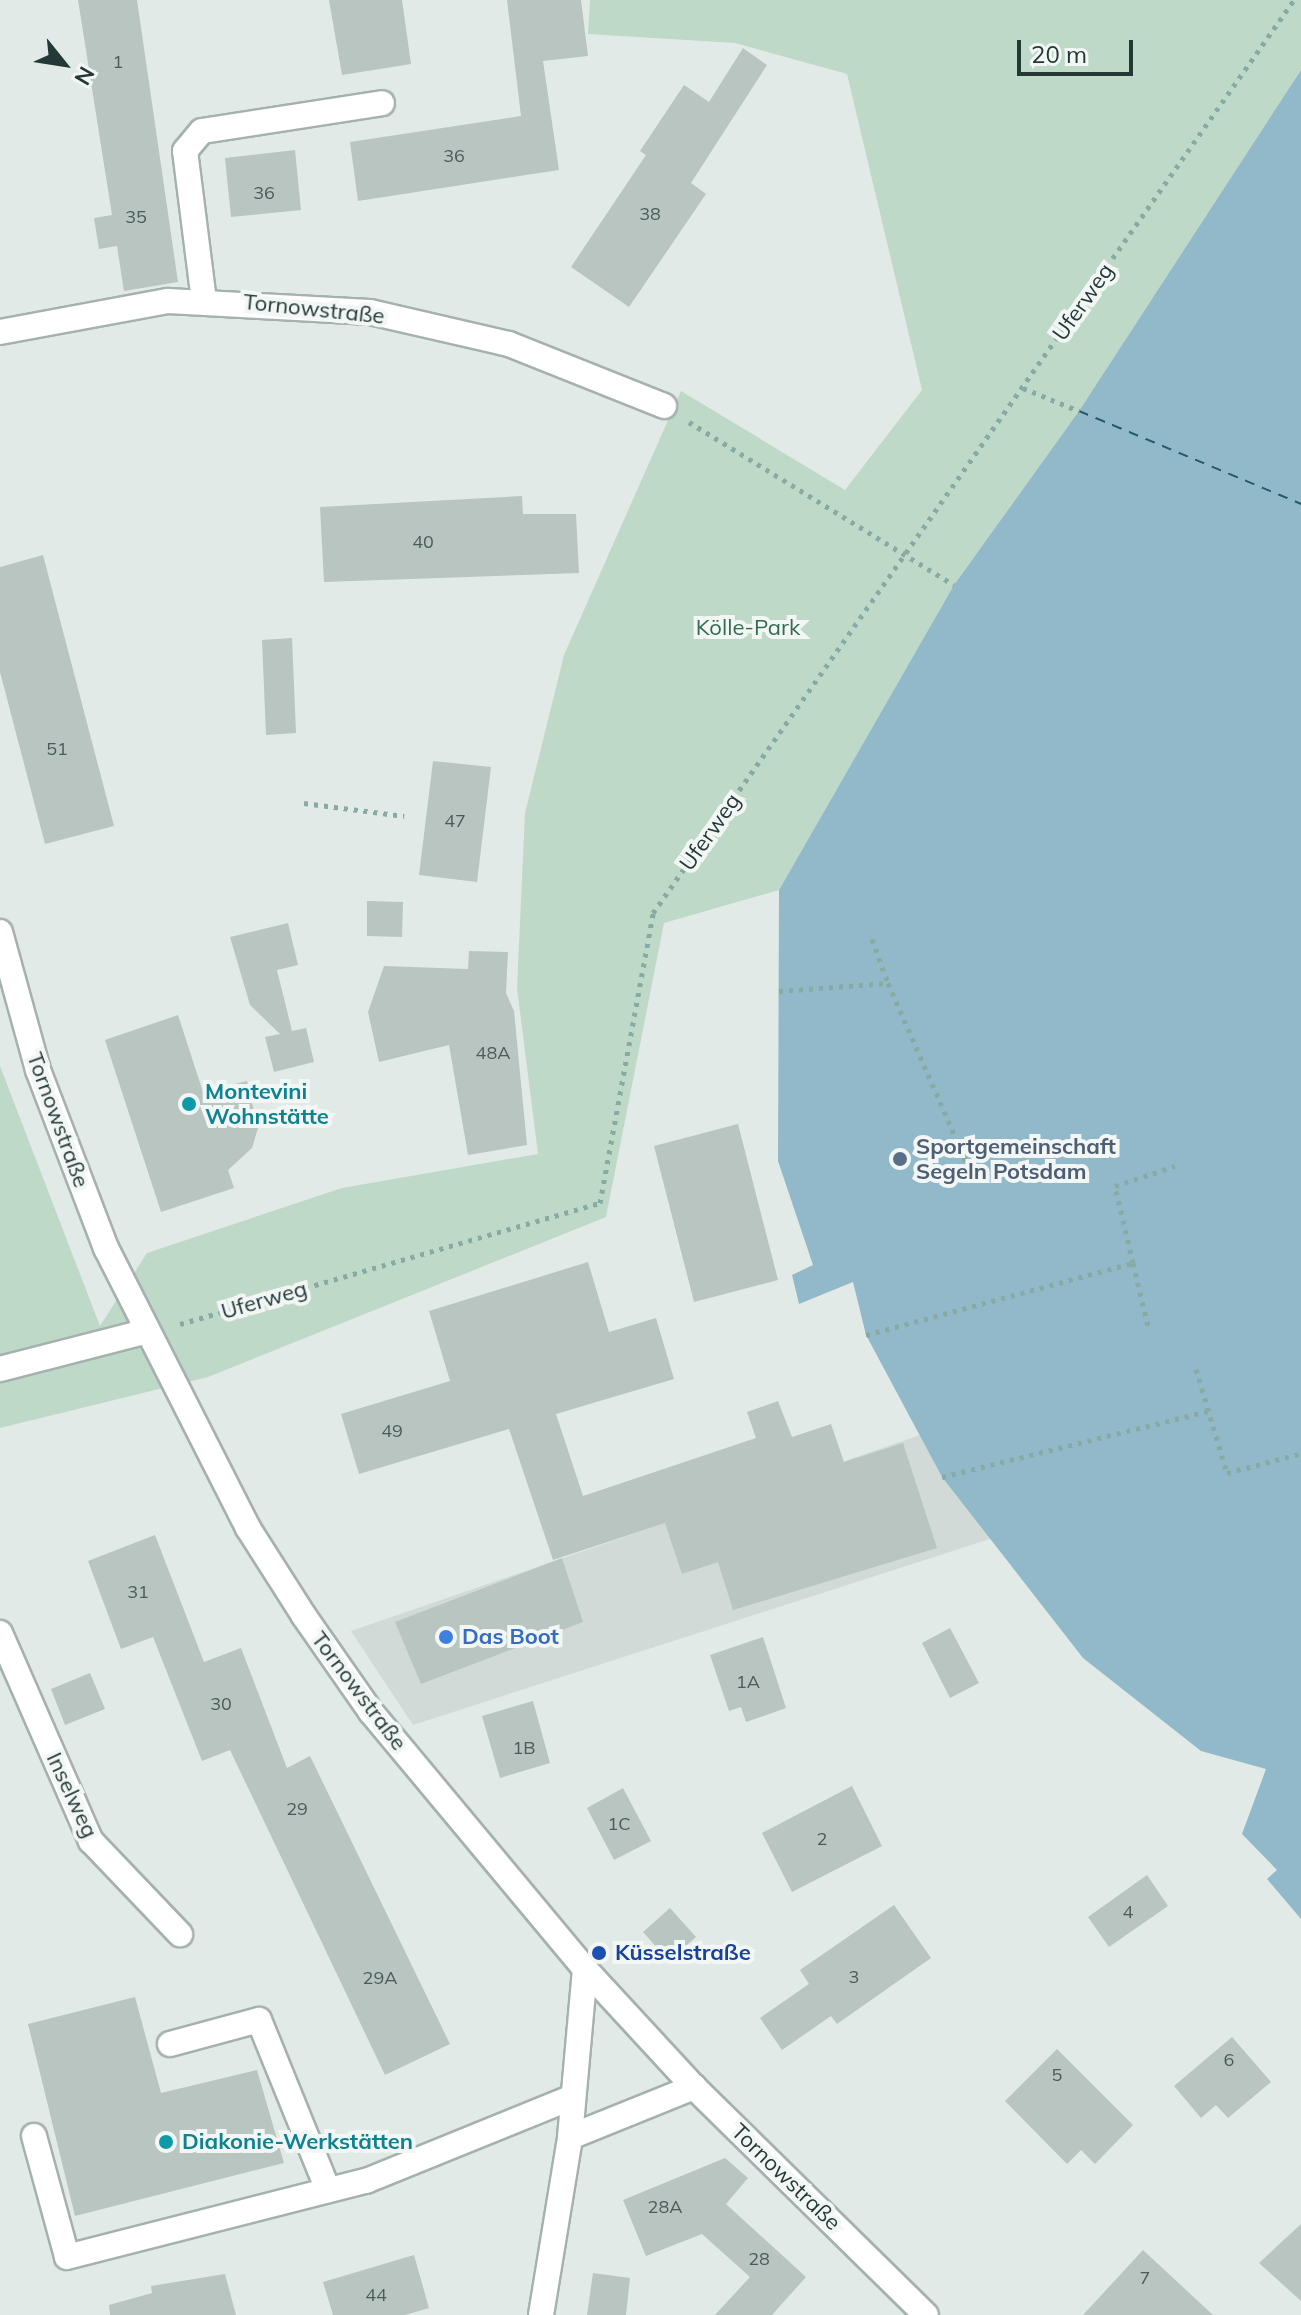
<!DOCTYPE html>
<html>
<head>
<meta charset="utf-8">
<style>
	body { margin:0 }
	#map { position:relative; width:1301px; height:2315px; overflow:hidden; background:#e2eae8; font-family:Mulish,sans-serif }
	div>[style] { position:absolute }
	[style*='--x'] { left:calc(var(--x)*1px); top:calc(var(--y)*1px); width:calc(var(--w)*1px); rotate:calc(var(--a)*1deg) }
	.built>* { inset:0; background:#d1dad7 }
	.green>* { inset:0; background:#bed9c8 }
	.water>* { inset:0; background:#91b9c9 }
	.ferry>* { height:2px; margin-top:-1px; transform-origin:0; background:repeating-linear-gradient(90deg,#26596e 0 10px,transparent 0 18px) }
	.building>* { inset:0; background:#b8c5c1 }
	.path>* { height:5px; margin-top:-2.5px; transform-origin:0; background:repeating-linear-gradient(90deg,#87aaa3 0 4px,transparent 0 10px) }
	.roads { filter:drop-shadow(2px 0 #a5b1af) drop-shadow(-2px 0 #a5b1af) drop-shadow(0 2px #a5b1af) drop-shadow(0 -2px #a5b1af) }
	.minor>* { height:24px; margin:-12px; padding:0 12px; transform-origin:12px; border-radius:12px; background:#fff }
	.dots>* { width:22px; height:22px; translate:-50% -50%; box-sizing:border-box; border:4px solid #f2f7f5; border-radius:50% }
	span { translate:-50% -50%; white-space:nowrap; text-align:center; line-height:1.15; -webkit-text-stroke:8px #f2f7f5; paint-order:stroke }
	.number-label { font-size:18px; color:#495c59 }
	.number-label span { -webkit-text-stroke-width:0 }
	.street-label { font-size:22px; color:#243936 }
	.park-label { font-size:22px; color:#346b50 }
	.culture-label { font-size:22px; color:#0d838f; font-weight:700 }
	.left { translate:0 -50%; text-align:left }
	.service-label { font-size:22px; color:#4e5e75; font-weight:700 }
	.shop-label { font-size:22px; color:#366cbe; font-weight:700 }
	.transit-label { font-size:22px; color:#164399; font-weight:700 }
	.north { position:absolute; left:24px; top:24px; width:80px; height:80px; -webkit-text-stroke:6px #f2f7f5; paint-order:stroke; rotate:120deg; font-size:22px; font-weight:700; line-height:32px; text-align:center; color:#243936 }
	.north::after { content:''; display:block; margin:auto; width:28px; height:36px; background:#243936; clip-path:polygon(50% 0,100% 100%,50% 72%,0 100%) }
	.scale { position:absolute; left:1017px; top:40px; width:116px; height:36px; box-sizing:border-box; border:4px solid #243936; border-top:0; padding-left:10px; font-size:24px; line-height:28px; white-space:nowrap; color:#243936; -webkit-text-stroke:6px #f2f7f5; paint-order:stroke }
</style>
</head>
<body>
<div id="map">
	<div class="built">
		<i style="clip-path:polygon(920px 1435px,942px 1477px,993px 1538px,413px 1725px,351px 1631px)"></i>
	</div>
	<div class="green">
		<i style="clip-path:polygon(590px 0,1301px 0,1301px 70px,1079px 411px,954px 585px,779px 890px,664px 923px,606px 1217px,208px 1377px,0 1428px,0 1066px,100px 1326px,147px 1253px,342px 1188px,538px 1154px,517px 988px,525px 813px,564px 655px,681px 391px,845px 490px,922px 390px,847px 74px,735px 43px,588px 34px)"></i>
	</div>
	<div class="water">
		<i style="clip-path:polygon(1301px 70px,1301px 1919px,1267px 1879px,1277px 1870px,1242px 1834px,1266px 1769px,1201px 1751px,1083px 1658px,942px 1477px,866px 1335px,853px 1282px,799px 1304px,792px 1275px,813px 1265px,778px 1161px,779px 890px,954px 585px,1079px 411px)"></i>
	</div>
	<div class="ferry">
		<i style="--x:1079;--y:411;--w:241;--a:22.7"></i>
	</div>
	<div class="building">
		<i style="clip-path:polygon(78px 0,137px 0,178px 282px,124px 291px,117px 246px,99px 249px,94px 218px,112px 215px)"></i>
		<i style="clip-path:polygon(329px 0,402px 0,411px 64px,342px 75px)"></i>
		<i style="clip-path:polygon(507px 0,581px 0,588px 56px,543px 61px,559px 170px,358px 201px,350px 142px,521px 116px)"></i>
		<i style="clip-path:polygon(743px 48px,767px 65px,691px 183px,706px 194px,629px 307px,571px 267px,646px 155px,640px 151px,684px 85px,709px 102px)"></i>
		<i style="clip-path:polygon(295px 150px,301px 210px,231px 217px,225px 158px)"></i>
		<i style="clip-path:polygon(522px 496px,523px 514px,576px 514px,579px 573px,324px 582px,320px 507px)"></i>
		<i style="clip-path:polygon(43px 555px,114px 826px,45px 844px,0 672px,0 567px)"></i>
		<i style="clip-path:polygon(292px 638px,296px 733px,266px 735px,262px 640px)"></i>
		<i style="clip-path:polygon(433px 761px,491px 767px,477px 882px,419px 875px)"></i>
		<i style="clip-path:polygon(367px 901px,403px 902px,402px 937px,367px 936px)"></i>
		<i style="clip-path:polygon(288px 923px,298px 965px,277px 970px,292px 1031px,306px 1028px,314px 1062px,274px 1072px,265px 1037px,280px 1034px,250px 1005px,230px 937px)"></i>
		<i style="clip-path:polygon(469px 951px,508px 952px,506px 993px,514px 1011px,527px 1145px,468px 1155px,449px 1045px,379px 1062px,368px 1012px,384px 966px,468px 969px)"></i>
		<i style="clip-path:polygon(178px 1015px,203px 1092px,247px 1081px,258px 1128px,252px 1148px,228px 1170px,234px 1188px,161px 1212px,105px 1040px)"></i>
		<i style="clip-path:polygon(738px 1124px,778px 1280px,694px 1302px,654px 1146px)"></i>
		<i style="clip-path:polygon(588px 1262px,609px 1332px,656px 1318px,674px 1379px,556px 1414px,583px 1496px,756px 1438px,747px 1412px,778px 1401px,792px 1437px,831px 1424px,844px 1462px,903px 1443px,937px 1548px,733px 1610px,718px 1562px,682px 1574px,665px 1523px,553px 1560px,509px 1429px,359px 1474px,341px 1414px,450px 1381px,429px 1311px)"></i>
		<i style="clip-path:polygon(155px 1535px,204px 1662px,241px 1648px,287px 1768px,310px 1756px,450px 2044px,385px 2075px,230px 1750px,202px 1761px,153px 1637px,121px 1649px,88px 1561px)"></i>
		<i style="clip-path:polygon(562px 1558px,583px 1622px,421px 1684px,395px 1622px)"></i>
		<i style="clip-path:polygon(950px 1628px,979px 1683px,950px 1698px,922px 1643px)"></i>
		<i style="clip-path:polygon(763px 1637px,786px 1708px,746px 1722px,741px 1707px,729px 1711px,710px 1655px)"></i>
		<i style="clip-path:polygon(90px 1673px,105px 1709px,65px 1725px,51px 1689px)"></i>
		<i style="clip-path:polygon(533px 1701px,550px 1763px,500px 1778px,482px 1716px)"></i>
		<i style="clip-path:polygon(852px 1786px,882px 1846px,792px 1892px,762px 1833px)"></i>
		<i style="clip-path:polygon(623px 1788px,651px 1841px,614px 1860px,587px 1808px)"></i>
		<i style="clip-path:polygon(1147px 1875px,1168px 1906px,1109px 1947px,1088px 1917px)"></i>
		<i style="clip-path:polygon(894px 1905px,931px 1958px,837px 2024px,831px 2016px,782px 2050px,760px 2018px,809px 1984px,800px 1970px)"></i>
		<i style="clip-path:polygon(670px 1908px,696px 1937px,669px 1961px,643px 1932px)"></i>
		<i style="clip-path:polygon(135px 1997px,161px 2093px,257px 2070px,284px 2163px,75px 2216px,28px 2024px)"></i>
		<i style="clip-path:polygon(1232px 2037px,1271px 2082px,1228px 2118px,1216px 2105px,1201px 2118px,1174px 2086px)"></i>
		<i style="clip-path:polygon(1057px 2049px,1133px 2125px,1095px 2164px,1081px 2150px,1067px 2164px,1005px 2101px)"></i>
		<i style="clip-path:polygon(725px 2158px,748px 2178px,726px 2204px,806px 2277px,772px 2315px,715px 2315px,750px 2277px,702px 2234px,646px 2256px,623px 2200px)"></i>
		<i style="clip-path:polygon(1301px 2224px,1301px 2301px,1259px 2263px)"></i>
		<i style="clip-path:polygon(1143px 2250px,1213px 2315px,1083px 2315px)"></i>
		<i style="clip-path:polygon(414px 2255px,429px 2308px,405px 2315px,333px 2315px,323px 2282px)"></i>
		<i style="clip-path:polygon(593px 2273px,630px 2278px,626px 2315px,587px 2315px)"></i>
		<i style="clip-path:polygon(225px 2274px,236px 2315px,110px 2315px,109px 2305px,152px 2293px,151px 2286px)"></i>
	</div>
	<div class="path">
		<i style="--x:1023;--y:388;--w:61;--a:22.3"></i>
		<i style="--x:689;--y:422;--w:311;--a:31.6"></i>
		<i style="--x:304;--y:803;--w:101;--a:7.4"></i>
		<i style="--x:872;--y:939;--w:47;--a:70"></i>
		<i style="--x:779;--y:991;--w:109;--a:-4.2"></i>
		<i style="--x:888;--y:983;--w:215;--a:66.4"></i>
		<i style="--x:1133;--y:1263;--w:79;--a:-103.2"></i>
		<i style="--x:1115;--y:1186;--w:63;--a:-18.4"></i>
		<i style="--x:180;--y:1324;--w:437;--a:-16.1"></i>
		<i style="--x:600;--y:1203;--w:295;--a:-79.6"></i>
		<i style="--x:653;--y:913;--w:1116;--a:-54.93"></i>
		<i style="--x:866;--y:1335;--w:277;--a:-15.1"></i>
		<i style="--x:1133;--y:1263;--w:65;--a:76.6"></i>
		<i style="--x:1196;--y:1369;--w:109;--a:73.4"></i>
		<i style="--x:1227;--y:1473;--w:74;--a:-14.8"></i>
		<i style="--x:942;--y:1477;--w:275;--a:-13.9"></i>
	</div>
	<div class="roads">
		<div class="minor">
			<i style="--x:204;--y:301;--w:151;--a:-97.2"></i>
			<i style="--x:185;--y:151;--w:26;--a:-50"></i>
			<i style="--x:202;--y:131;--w:182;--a:-8.8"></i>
			<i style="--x:0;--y:332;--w:171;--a:-10.5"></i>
			<i style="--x:168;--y:301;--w:202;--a:3.1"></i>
			<i style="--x:370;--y:312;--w:143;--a:13"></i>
			<i style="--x:509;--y:344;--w:167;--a:21.8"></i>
			<i style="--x:0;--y:932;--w:143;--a:74.6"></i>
			<i style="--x:38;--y:1070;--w:191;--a:69.1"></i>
			<i style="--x:106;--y:1248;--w:314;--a:63.1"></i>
			<i style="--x:248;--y:1528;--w:104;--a:57.5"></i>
			<i style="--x:304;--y:1616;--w:117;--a:55.1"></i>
			<i style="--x:371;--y:1712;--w:334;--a:50.2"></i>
			<i style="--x:585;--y:1969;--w:161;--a:47.3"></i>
			<i style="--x:694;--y:2087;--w:325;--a:44.5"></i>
			<i style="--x:0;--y:1369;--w:149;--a:-14.4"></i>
			<i style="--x:0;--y:1633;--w:227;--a:66.4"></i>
			<i style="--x:91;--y:1841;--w:129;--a:46.3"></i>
			<i style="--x:170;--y:2044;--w:92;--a:-15.1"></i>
			<i style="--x:259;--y:2020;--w:183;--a:67.9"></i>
			<i style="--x:34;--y:2136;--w:125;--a:74.7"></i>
			<i style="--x:67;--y:2257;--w:309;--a:-14.3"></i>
			<i style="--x:366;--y:2181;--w:223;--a:-22.1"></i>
			<i style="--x:570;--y:2137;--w:134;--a:-22"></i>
			<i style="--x:541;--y:2315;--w:180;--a:-80.7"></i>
			<i style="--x:570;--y:2137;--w:169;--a:-84.9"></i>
		</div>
	</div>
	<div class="dots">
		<i style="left:189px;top:1104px;background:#0f9aa8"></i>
		<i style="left:900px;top:1159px;background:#5c6f8a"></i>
		<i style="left:446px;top:1637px;background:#3f7fe0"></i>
		<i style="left:599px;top:1953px;background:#1a4fb4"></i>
		<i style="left:166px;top:2142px;background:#0f9aa8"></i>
	</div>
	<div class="number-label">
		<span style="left:118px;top:62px">1</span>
		<span style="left:454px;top:156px">36</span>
		<span style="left:264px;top:193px">36</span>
		<span style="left:650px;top:214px">38</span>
		<span style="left:136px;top:217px">35</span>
		<span style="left:423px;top:542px">40</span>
		<span style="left:57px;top:749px">51</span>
		<span style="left:455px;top:821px">47</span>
		<span style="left:493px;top:1053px">48A</span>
		<span style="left:392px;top:1431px">49</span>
		<span style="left:138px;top:1592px">31</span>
		<span style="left:748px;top:1682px">1A</span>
		<span style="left:221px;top:1704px">30</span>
		<span style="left:524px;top:1748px">1B</span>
		<span style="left:297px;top:1809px">29</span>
		<span style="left:619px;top:1824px">1C</span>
		<span style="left:822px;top:1839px">2</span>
		<span style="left:1128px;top:1912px">4</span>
		<span style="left:854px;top:1977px">3</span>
		<span style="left:380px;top:1978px">29A</span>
		<span style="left:1229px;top:2060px">6</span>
		<span style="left:1057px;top:2075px">5</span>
		<span style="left:665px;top:2207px">28A</span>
		<span style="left:759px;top:2259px">28</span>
		<span style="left:1145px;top:2278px">7</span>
		<span style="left:376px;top:2295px">44</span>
	</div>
	<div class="street-label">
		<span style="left:1083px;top:302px;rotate:-55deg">Uferweg</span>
		<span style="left:314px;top:309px;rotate:6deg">Tornowstraße</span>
		<span style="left:710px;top:832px;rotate:-55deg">Uferweg</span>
		<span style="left:58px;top:1120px;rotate:70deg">Tornowstraße</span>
		<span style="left:264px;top:1300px;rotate:-16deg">Uferweg</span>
		<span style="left:359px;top:1691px;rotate:53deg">Tornowstraße</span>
		<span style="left:72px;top:1795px;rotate:65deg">Inselweg</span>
		<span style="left:786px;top:2177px;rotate:44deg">Tornowstraße</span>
	</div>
	<div class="park-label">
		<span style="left:748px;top:628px">Kölle-Park</span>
	</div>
	<div class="culture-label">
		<span class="left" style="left:205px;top:1104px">Montevini<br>Wohnstätte</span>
		<span class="left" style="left:182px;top:2142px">Diakonie-Werkstätten</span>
	</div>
	<div class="service-label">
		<span class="left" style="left:916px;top:1159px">Sportgemeinschaft<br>Segeln Potsdam</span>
	</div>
	<div class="shop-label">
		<span class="left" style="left:462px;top:1637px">Das Boot</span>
	</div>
	<div class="transit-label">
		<span class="left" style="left:615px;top:1953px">Küsselstraße</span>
	</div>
	<div class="north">N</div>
	<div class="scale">20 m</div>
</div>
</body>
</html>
